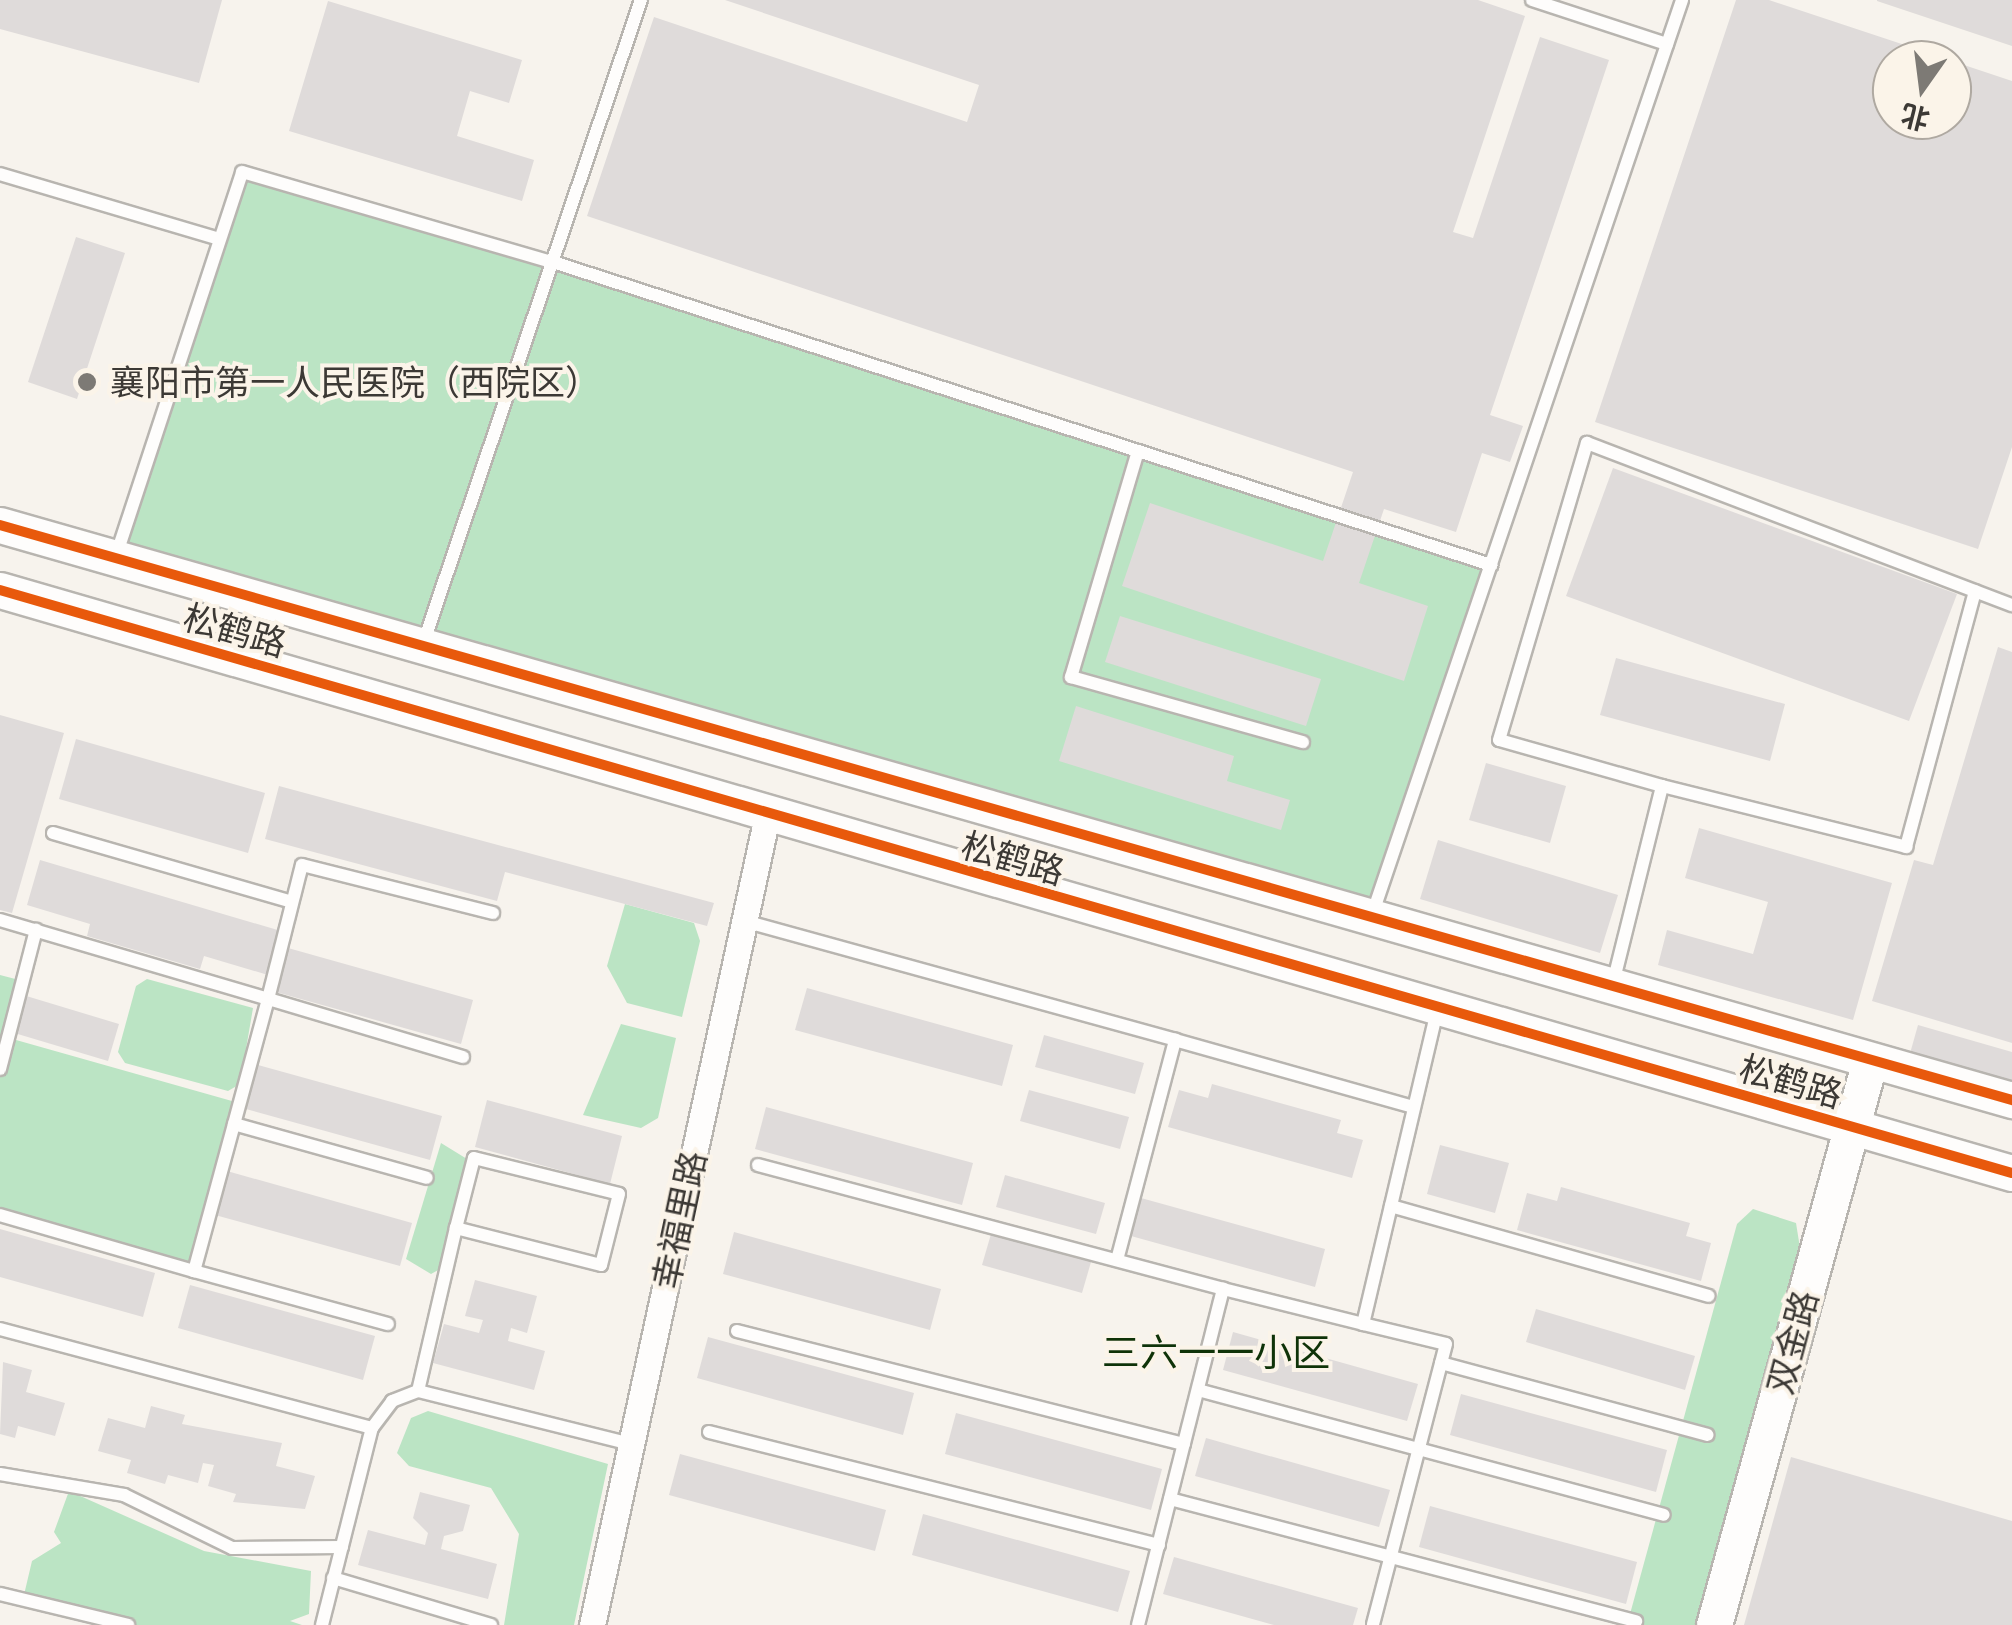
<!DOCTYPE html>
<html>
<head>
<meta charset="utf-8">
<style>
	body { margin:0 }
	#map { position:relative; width:2012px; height:1625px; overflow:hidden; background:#f7f3ed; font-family:"PT Sans","Noto Sans SC",sans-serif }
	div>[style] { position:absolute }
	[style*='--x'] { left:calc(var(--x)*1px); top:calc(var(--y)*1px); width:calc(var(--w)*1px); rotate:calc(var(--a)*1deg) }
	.green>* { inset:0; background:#bbe4c4 }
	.building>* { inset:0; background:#dfdbda }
	.roads { filter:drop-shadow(2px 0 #b8b5b0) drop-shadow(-2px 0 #b8b5b0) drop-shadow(0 2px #b8b5b0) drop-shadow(0 -2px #b8b5b0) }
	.lane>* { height:12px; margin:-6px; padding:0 6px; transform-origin:6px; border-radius:6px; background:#fefdfc }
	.street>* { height:25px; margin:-12.5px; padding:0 12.5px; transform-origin:12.5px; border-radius:12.5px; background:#fefdfc }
	.secondary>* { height:35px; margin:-17.5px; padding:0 17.5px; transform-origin:17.5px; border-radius:17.5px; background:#fefdfc }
	.cycleway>* { height:10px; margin:-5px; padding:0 5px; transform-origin:5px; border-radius:5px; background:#e8590c }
	.dots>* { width:28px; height:28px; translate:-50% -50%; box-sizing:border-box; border:5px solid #fbf4e9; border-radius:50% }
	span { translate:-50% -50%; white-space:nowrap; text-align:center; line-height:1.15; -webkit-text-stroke:8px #fbf4e9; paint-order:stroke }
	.poi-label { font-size:35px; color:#3c3935 }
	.left { translate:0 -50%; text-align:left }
	.street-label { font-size:35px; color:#3c3935 }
	.neighbourhood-label { font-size:38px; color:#0f3308 }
	.north { position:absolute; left:1872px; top:40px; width:100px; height:100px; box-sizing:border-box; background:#fbf4e9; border:2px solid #afa9a1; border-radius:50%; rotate:194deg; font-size:28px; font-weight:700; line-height:40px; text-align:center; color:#3c3935 }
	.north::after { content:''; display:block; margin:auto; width:35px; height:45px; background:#7d7a75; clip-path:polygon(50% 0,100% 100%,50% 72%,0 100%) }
</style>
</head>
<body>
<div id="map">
	<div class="green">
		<i style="clip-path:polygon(242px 172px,556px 263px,1491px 565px,1372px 918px,116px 557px)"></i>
		<i style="clip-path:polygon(625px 904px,694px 923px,700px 941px,682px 1017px,627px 1003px,607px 966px)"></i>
		<i style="clip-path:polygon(0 975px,23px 981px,9px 1038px,239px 1103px,194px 1271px,0 1215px)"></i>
		<i style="clip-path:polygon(147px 979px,253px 1008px,240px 1084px,228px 1091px,125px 1063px,118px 1052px,136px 986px)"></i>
		<i style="clip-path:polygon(621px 1024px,676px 1038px,658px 1118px,641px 1128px,583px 1115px)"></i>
		<i style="clip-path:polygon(441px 1143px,467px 1159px,440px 1269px,431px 1274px,406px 1259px)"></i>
		<i style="clip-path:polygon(1753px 1209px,1796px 1223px,1800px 1248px,1702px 1625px,1627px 1625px,1737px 1224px)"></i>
		<i style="clip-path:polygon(428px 1411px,608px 1464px,574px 1625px,504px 1625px,519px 1534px,491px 1488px,409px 1466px,397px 1453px,411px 1418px)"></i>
		<i style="clip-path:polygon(69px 1491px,204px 1551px,311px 1571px,309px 1614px,290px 1621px,302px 1625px,128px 1625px,23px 1599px,32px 1561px,61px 1543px,54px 1532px)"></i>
	</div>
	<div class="building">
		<i style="clip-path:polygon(0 0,222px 0,199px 83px,0 29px)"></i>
		<i style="clip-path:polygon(725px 0,1478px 0,1525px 16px,1453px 232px,1473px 238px,1540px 37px,1609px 60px,1490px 415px,1523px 426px,1510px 462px,1482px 453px,1456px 532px,1384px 509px,1359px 583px,1428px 606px,1404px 681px,1122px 586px,1150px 503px,1323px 561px,1353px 472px,587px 216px,654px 17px,967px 122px,979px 85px)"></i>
		<i style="clip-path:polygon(1736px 0,1769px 0,1947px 59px,1892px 60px,1892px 120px,1952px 120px,1952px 61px,2012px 81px,2012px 447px,1978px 549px,1595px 422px)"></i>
		<i style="clip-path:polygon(1877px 0,2012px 0,2012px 46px,1877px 1px)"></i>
		<i style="clip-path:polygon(328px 1px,522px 60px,509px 103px,470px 91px,457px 136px,534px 160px,522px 201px,289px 131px)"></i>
		<i style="clip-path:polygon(76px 237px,125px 253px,77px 399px,28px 382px)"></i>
		<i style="clip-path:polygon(1613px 468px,1957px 594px,1909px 721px,1566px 596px)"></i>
		<i style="clip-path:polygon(1120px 616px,1321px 679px,1306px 726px,1105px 662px)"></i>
		<i style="clip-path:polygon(1998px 647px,2012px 652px,2012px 1043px,1872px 1001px,1914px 860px,1933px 865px)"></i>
		<i style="clip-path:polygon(1616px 658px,1785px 704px,1770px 761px,1600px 715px)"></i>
		<i style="clip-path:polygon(1076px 706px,1234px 756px,1227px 781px,1290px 800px,1281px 830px,1059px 761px)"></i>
		<i style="clip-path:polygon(0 715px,64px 733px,12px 913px,0 910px)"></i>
		<i style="clip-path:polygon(76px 739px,265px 793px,248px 853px,59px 799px)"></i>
		<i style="clip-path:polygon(1486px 763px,1566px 786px,1550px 843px,1469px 820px)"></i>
		<i style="clip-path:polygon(279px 786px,714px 903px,707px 926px,505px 872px,497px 901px,265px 839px)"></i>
		<i style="clip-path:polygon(1699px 828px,1892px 883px,1853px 1020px,1658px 965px,1667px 930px,1753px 954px,1768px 902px,1685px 878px)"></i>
		<i style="clip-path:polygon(1438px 840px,1618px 895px,1600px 953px,1420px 899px)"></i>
		<i style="clip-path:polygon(40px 860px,281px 931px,268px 975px,204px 956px,200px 969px,87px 936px,90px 924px,27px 905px)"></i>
		<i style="clip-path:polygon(288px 948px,473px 1000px,461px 1044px,276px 992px)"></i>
		<i style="clip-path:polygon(807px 988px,1013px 1045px,1002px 1086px,795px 1030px)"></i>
		<i style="clip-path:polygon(23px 995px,119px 1024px,108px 1061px,11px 1032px)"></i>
		<i style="clip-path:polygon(1918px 1025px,2012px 1052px,2012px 1087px,1909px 1057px)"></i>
		<i style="clip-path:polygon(1044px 1035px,1144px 1063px,1135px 1094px,1035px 1067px)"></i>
		<i style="clip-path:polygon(258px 1065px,442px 1116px,430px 1160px,246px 1109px)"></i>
		<i style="clip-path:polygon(1212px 1084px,1341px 1120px,1337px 1133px,1363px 1140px,1352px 1178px,1168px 1127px,1179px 1090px,1208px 1098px)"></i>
		<i style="clip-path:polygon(1029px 1090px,1129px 1117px,1120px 1149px,1020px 1121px)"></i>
		<i style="clip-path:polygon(487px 1100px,622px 1136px,610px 1184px,475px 1147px)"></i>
		<i style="clip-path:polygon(766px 1107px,973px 1163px,962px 1205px,755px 1149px)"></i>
		<i style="clip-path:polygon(1440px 1145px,1509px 1163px,1495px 1213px,1427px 1194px)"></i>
		<i style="clip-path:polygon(227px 1171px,412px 1223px,400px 1266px,215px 1215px)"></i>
		<i style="clip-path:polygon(1005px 1175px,1105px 1203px,1096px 1234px,996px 1207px)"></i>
		<i style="clip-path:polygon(1561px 1187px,1690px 1223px,1686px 1236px,1711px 1243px,1701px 1281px,1517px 1230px,1527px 1193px,1557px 1201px)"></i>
		<i style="clip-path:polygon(1141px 1198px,1325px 1249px,1315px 1287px,1131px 1236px)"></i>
		<i style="clip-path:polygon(0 1229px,155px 1273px,143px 1317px,0 1277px)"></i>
		<i style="clip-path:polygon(734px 1232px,941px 1289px,930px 1330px,723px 1274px)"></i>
		<i style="clip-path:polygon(991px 1234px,1091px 1262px,1082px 1293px,982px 1265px)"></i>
		<i style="clip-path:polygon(475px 1280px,537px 1296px,527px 1333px,511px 1328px,508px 1341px,545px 1351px,534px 1390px,433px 1363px,444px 1324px,479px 1333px,483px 1320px,465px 1316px)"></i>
		<i style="clip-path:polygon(190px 1285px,375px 1336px,363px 1380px,178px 1328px)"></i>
		<i style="clip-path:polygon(1536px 1309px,1695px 1356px,1685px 1390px,1526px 1342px)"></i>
		<i style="clip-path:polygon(1233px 1332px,1418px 1384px,1407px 1421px,1223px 1370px)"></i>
		<i style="clip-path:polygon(708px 1337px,914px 1393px,903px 1435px,697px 1378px)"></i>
		<i style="clip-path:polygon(3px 1362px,32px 1370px,26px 1392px,65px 1403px,55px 1436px,18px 1426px,15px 1438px,0 1434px)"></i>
		<i style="clip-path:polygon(1461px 1394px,1667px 1450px,1656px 1492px,1450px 1435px)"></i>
		<i style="clip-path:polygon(151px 1406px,185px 1415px,182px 1424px,282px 1443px,276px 1466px,315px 1476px,305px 1509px,233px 1502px,236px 1494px,208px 1486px,214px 1465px,203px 1463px,198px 1483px,168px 1475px,165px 1484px,127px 1473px,131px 1460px,98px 1451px,108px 1418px,145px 1428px)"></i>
		<i style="clip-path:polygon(956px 1413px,1162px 1469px,1151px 1510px,945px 1454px)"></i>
		<i style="clip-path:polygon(1206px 1438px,1390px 1490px,1379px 1527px,1195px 1476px)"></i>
		<i style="clip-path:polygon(680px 1454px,886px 1510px,875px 1551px,669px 1495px)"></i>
		<i style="clip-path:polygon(1791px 1457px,2012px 1521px,2012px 1625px,1744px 1625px)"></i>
		<i style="clip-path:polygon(420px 1492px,470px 1505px,463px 1531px,444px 1536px,441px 1549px,497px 1564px,488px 1599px,358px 1565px,368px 1530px,425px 1545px,428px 1533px,413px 1518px)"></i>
		<i style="clip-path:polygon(1430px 1506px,1637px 1562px,1626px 1604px,1419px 1547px)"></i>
		<i style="clip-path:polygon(923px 1514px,1130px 1571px,1118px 1612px,912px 1555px)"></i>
		<i style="clip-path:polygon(1174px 1557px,1358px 1608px,1353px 1625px,1274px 1625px,1163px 1594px)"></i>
	</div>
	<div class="roads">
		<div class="lane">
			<i style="--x:1532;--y:0;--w:142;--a:18.1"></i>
			<i style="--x:0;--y:174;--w:229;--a:16.5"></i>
			<i style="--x:1138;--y:451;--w:236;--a:106.5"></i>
			<i style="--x:1071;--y:677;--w:241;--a:15.7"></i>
			<i style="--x:116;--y:556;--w:404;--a:-71.8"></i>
			<i style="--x:242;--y:172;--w:327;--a:16.2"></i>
			<i style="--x:556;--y:263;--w:983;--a:17.9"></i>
			<i style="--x:424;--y:641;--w:677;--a:-71.3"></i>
			<i style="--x:1662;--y:786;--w:252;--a:14"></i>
			<i style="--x:1906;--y:847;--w:265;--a:-74.9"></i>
			<i style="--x:53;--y:833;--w:249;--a:16.1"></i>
			<i style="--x:1372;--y:915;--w:966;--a:-71.28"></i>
			<i style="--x:0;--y:920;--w:279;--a:16.4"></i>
			<i style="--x:268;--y:999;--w:282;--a:105.2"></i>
			<i style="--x:194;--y:1271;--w:202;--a:-163.9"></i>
			<i style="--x:744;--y:921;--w:447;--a:15.4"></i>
			<i style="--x:1613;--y:983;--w:203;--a:-76"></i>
			<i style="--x:1662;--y:786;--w:169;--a:-164.2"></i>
			<i style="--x:1499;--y:740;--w:310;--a:-73.5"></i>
			<i style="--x:1587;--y:443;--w:455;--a:20.9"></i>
			<i style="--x:463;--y:1057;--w:203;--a:-163.4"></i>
			<i style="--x:268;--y:999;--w:138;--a:-75.8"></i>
			<i style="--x:302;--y:865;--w:197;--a:14.1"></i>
			<i style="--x:0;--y:1069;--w:144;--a:-75.5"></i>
			<i style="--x:234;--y:1124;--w:200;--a:15.6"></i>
			<i style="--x:758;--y:1165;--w:481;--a:14.9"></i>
			<i style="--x:1391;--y:1206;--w:330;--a:15.8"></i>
			<i style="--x:1117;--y:1260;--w:228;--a:-75.2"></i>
			<i style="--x:1175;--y:1040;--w:248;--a:15.7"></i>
			<i style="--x:194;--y:1271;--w:201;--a:15.3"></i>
			<i style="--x:1363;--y:1324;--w:85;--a:13.5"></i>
			<i style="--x:1446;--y:1344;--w:290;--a:104.6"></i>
			<i style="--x:0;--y:1329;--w:385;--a:14.9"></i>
			<i style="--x:372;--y:1428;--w:34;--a:-53"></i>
			<i style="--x:392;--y:1401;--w:28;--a:-21"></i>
			<i style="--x:418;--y:1391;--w:219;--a:14"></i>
			<i style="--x:737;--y:1331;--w:461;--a:14.2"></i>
			<i style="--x:1441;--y:1363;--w:276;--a:15.1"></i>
			<i style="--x:1198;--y:1390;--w:482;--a:15"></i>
			<i style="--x:418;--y:1391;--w:167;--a:-76.9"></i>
			<i style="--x:456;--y:1228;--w:72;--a:-75.6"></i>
			<i style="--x:474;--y:1158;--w:149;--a:13.9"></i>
			<i style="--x:619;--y:1194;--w:73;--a:104.2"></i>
			<i style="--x:601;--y:1265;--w:150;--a:-165.7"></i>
			<i style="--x:709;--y:1432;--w:464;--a:14.1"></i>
			<i style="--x:0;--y:1474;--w:126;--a:9.6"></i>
			<i style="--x:124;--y:1495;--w:120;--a:26.1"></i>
			<i style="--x:232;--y:1548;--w:110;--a:-0.5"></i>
			<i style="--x:1170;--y:1499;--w:482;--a:14.7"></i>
			<i style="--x:333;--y:1578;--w:165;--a:16.6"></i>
			<i style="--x:0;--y:1594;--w:132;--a:13.6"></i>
			<i style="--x:322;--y:1625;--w:203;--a:-75.8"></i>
			<i style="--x:1138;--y:1625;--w:347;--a:-75.8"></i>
			<i style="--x:1223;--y:1289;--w:144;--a:14"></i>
			<i style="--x:1363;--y:1324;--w:322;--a:-76.7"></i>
		</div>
		<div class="street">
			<i style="--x:592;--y:1625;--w:828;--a:-77.79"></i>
		</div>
		<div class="secondary">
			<i style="--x:0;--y:525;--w:2093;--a:15.95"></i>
			<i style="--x:0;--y:590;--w:2095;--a:16.16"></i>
			<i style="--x:1714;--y:1625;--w:586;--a:-74.56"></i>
		</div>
	</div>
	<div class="cycleway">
		<i style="--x:0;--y:525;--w:2093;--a:15.95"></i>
		<i style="--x:0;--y:590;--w:2095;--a:16.16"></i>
	</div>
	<div class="dots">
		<i style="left:87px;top:382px;background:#7d7a75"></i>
	</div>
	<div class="poi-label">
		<span class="left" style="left:110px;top:382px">襄阳市第一人民医院（西院区）</span>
	</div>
	<div class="street-label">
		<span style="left:235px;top:630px;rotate:16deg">松鹤路</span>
		<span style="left:1013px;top:858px;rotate:16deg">松鹤路</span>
		<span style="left:1791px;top:1081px;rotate:16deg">松鹤路</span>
		<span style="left:679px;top:1220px;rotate:-78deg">幸福里路</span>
		<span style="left:1792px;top:1342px;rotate:-75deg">双金路</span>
	</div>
	<div class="neighbourhood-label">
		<span style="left:1216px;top:1352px">三六一一小区</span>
	</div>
	<div class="north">北</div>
</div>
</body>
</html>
